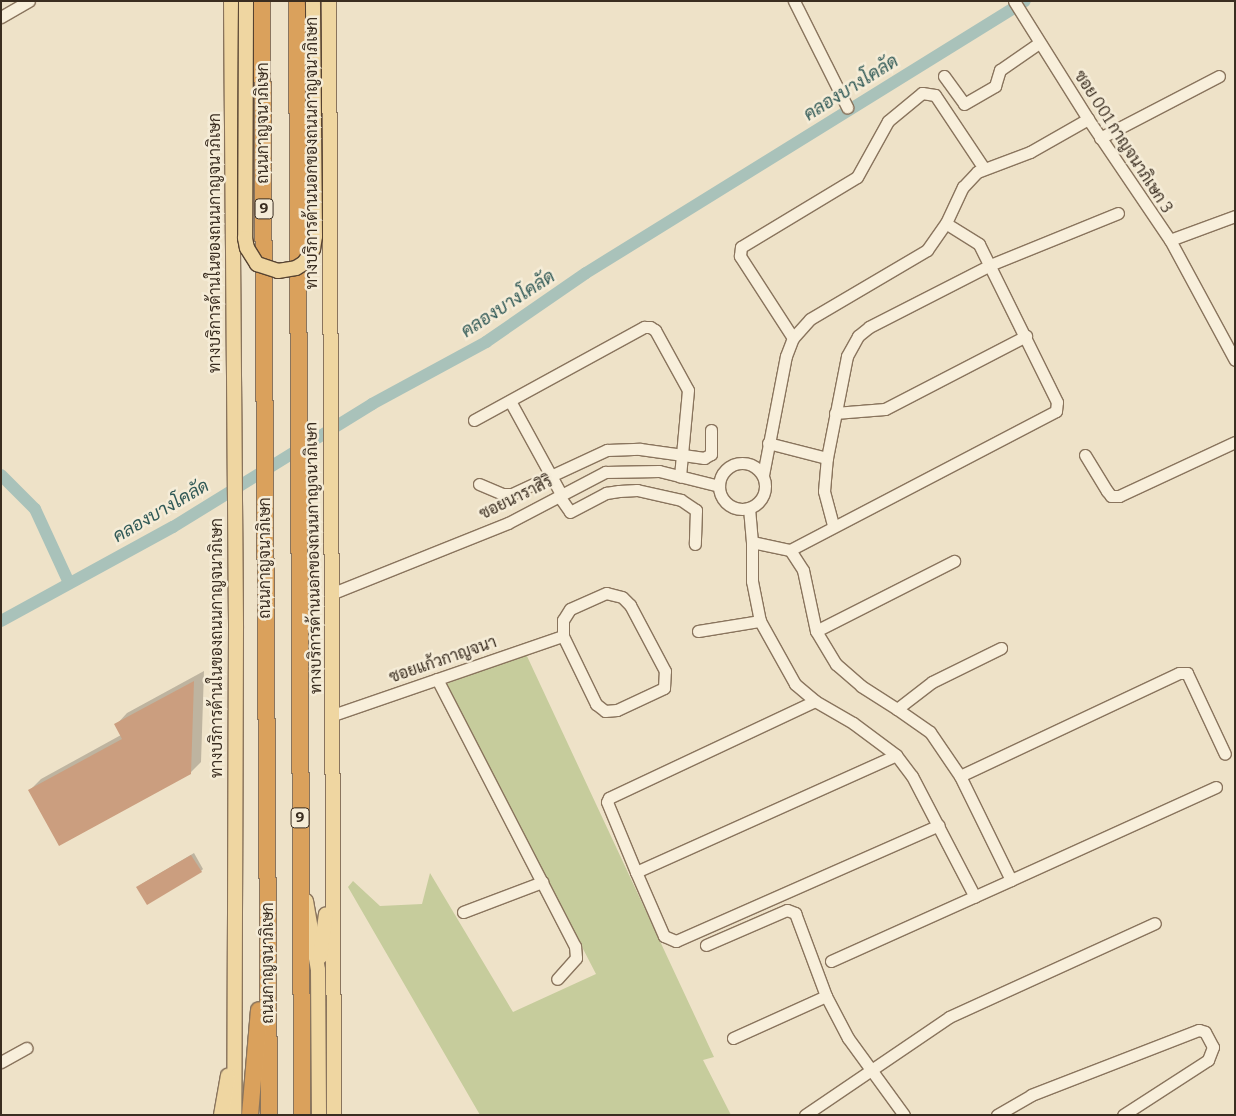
<!DOCTYPE html>
<html>
<head>
<meta charset="utf-8">
<style>
	body { margin:0 }
	#map { position:relative; width:1236px; height:1116px; overflow:hidden; background:#eee2c8; font-family:Bitter,Sarabun,serif }
	div>[style] { position:absolute }
	[style*='--x'] { left:calc(var(--x)*1px); top:calc(var(--y)*1px); width:calc(var(--w)*1px); rotate:calc(var(--a)*1deg) }
	.green>* { inset:0; background:#c6cc9c }
	.shadow>* { inset:0; background:#0003 }
	.canal>* { height:12px; margin:-6px; padding:0 6px; transform-origin:6px; border-radius:6px; background:#a9c2ba }
	.building>* { inset:0; background:#cb9e7f }
	.roads { filter:drop-shadow(1px 0 #89745d) drop-shadow(-1px 0 #89745d) drop-shadow(0 1px #89745d) drop-shadow(0 -1px #89745d) }
	.minor>* { height:11px; margin:-5.5px; padding:0 5.5px; transform-origin:5.5px; border-radius:5.5px; background:#f8efdb }
	.minor>.ring { margin:-5.5px; padding:0; box-sizing:content-box; background:none; border:11px solid #f8efdb; border-radius:50% }
	.major>* { height:14px; margin:-7px; padding:0 7px; transform-origin:7px; border-radius:7px; background:#efd6a1 }
	.highway>* { height:16px; margin:-8px; padding:0 8px; transform-origin:8px; border-radius:8px; background:#daa15c }
	.bridges { filter:drop-shadow(1px 0 #574331) drop-shadow(-1px 0 #574331) drop-shadow(0 1px #574331) drop-shadow(0 -1px #574331) }
	.major-bridge>* { height:14px; margin:-7px; padding:0 7px; transform-origin:7px; border-radius:7px; background:#efd6a1 }
	span { translate:-50% -50%; white-space:nowrap; text-align:center; line-height:1.15; -webkit-text-stroke:5px #f5ecd7; paint-order:stroke }
	.shield-label span { padding:1px 4px; background:#f5ecd7; border:1px solid; border-radius:4px; -webkit-text-stroke-width:0 }
	.shield-label { font-size:15px; color:#3a2d20; font-weight:700 }
	.street-label { font-size:16px; color:#3a2d20 }
	.water-label { font-size:18px; color:#305956; font-style:italic }
	.frame { position:absolute; inset:0; border:2px solid #3a2d20; pointer-events:none }
</style>
</head>
<body>
<div id="map">
	<div class="green">
		<i style="clip-path:polygon(526px 654px,714px 1057px,703px 1060px,731px 1115px,480px 1115px,348px 887px,353px 881px,380px 906px,422px 904px,430px 873px,513px 1012px,596px 974px,446px 684px)"></i>
	</div>
	<div class="shadow">
		<i style="clip-path:polygon(204px 671px,201px 762px,190px 773px,30px 790px,41px 779px,121px 735px,116px 725px,127px 713px)"></i>
		<i style="clip-path:polygon(194px 853px,203px 869px,201px 871px,140px 885px)"></i>
	</div>
	<div class="canal">
		<i style="--x:1;--y:475;--w:48;--a:45"></i>
		<i style="--x:35;--y:509;--w:81;--a:65.3"></i>
		<i style="--x:1;--y:621;--w:196;--a:-28.7"></i>
		<i style="--x:173;--y:527;--w:234;--a:-31.7"></i>
		<i style="--x:372;--y:404;--w:130;--a:-28.5"></i>
		<i style="--x:486;--y:342;--w:121;--a:-34.6"></i>
		<i style="--x:586;--y:273;--w:516;--a:-31.78"></i>
	</div>
	<div class="building">
		<i style="clip-path:polygon(194px 681px,191px 774px,59px 846px,28px 790px,122px 739px,114px 724px)"></i>
		<i style="clip-path:polygon(191px 855px,202px 872px,147px 905px,136px 887px)"></i>
	</div>
	<div class="roads">
		<div class="minor">
			<i style="--x:794;--y:1;--w:119;--a:63.4"></i>
			<i style="--x:1014;--y:1;--w:139;--a:57.9"></i>
			<i style="--x:1088;--y:119;--w:146;--a:55.9"></i>
			<i style="--x:1170;--y:240;--w:136;--a:61.6"></i>
			<i style="--x:1;--y:17;--w:32;--a:-30"></i>
			<i style="--x:944;--y:76;--w:34;--a:54"></i>
			<i style="--x:964;--y:104;--w:36;--a:-30"></i>
			<i style="--x:995;--y:86;--w:17;--a:-73"></i>
			<i style="--x:1000;--y:70;--w:47;--a:-34.7"></i>
			<i style="--x:1100;--y:138;--w:134;--a:-27.5"></i>
			<i style="--x:1170;--y:240;--w:69;--a:-20.3"></i>
			<i style="--x:793;--y:338;--w:98;--a:-122.9"></i>
			<i style="--x:740;--y:256;--w:9;--a:-84"></i>
			<i style="--x:741;--y:247;--w:135;--a:-31.1"></i>
			<i style="--x:857;--y:177;--w:64;--a:-61"></i>
			<i style="--x:888;--y:121;--w:44;--a:-39.5"></i>
			<i style="--x:922;--y:93;--w:13;--a:9"></i>
			<i style="--x:935;--y:95;--w:87;--a:56.3"></i>
			<i style="--x:510;--y:401;--w:106;--a:61.3"></i>
			<i style="--x:835;--y:413;--w:50;--a:-4.6"></i>
			<i style="--x:885;--y:409;--w:159;--a:-27.4"></i>
			<i style="--x:474;--y:420;--w:194;--a:-28.7"></i>
			<i style="--x:644;--y:327;--w:6;--a:0"></i>
			<i style="--x:650;--y:327;--w:6;--a:31"></i>
			<i style="--x:655;--y:330;--w:68;--a:61.2"></i>
			<i style="--x:688;--y:390;--w:87;--a:95.3"></i>
			<i style="--x:768;--y:443;--w:61;--a:14.3"></i>
			<i style="--x:1085;--y:455;--w:42;--a:58.6"></i>
			<i style="--x:1107;--y:491;--w:6;--a:51"></i>
			<i style="--x:1111;--y:496;--w:8;--a:0"></i>
			<i style="--x:1119;--y:496;--w:128;--a:-25"></i>
			<i class="ring" style="left:719px;top:463px;width:35px;height:35px"></i>
			<i style="--x:763;--y:475;--w:121;--a:-79.1"></i>
			<i style="--x:786;--y:356;--w:19;--a:-69"></i>
			<i style="--x:793;--y:338;--w:25;--a:-48"></i>
			<i style="--x:810;--y:319;--w:136;--a:-30.5"></i>
			<i style="--x:927;--y:250;--w:33;--a:-55"></i>
			<i style="--x:946;--y:223;--w:40;--a:-65"></i>
			<i style="--x:963;--y:187;--w:21;--a:-47"></i>
			<i style="--x:977;--y:172;--w:57;--a:-20.7"></i>
			<i style="--x:1030;--y:152;--w:67;--a:-29.6"></i>
			<i style="--x:479;--y:484;--w:25;--a:23"></i>
			<i style="--x:502;--y:494;--w:10;--a:0"></i>
			<i style="--x:512;--y:494;--w:105;--a:-24.9"></i>
			<i style="--x:607;--y:450;--w:33;--a:-2"></i>
			<i style="--x:640;--y:449;--w:65;--a:8"></i>
			<i style="--x:704;--y:458;--w:8;--a:-30"></i>
			<i style="--x:711;--y:454;--w:24;--a:-90"></i>
			<i style="--x:559;--y:496;--w:19;--a:55"></i>
			<i style="--x:570;--y:512;--w:41;--a:-27.8"></i>
			<i style="--x:606;--y:493;--w:13;--a:-9"></i>
			<i style="--x:619;--y:491;--w:18;--a:-3"></i>
			<i style="--x:637;--y:490;--w:45;--a:12.8"></i>
			<i style="--x:681;--y:500;--w:18;--a:34"></i>
			<i style="--x:696;--y:510;--w:34;--a:92"></i>
			<i style="--x:749;--y:508;--w:34;--a:85"></i>
			<i style="--x:752;--y:542;--w:39;--a:12"></i>
			<i style="--x:790;--y:550;--w:300;--a:-27.6"></i>
			<i style="--x:1056;--y:411;--w:9;--a:-84"></i>
			<i style="--x:1057;--y:402;--w:176;--a:-116.3"></i>
			<i style="--x:979;--y:244;--w:39;--a:-148"></i>
			<i style="--x:833;--y:525;--w:35;--a:-105"></i>
			<i style="--x:824;--y:491;--w:33;--a:-85"></i>
			<i style="--x:827;--y:458;--w:104;--a:-78.9"></i>
			<i style="--x:847;--y:356;--w:23;--a:-61"></i>
			<i style="--x:858;--y:336;--w:14;--a:-39"></i>
			<i style="--x:869;--y:327;--w:136;--a:-27.1"></i>
			<i style="--x:990;--y:265;--w:138;--a:-22.1"></i>
			<i style="--x:752;--y:542;--w:39;--a:90"></i>
			<i style="--x:752;--y:581;--w:41;--a:78.7"></i>
			<i style="--x:760;--y:621;--w:72;--a:60.9"></i>
			<i style="--x:795;--y:684;--w:26;--a:40"></i>
			<i style="--x:815;--y:701;--w:228;--a:154.8"></i>
			<i style="--x:609;--y:798;--w:4;--a:117"></i>
			<i style="--x:607;--y:802;--w:76;--a:67.5"></i>
			<i style="--x:636;--y:872;--w:285;--a:-24.2"></i>
			<i style="--x:896;--y:755;--w:26;--a:53"></i>
			<i style="--x:912;--y:776;--w:136;--a:62.5"></i>
			<i style="--x:790;--y:550;--w:24;--a:57"></i>
			<i style="--x:803;--y:570;--w:62;--a:78"></i>
			<i style="--x:816;--y:631;--w:39;--a:59"></i>
			<i style="--x:836;--y:664;--w:33;--a:41"></i>
			<i style="--x:861;--y:686;--w:43;--a:32.6"></i>
			<i style="--x:897;--y:709;--w:44;--a:-37.6"></i>
			<i style="--x:932;--y:682;--w:77;--a:-26.2"></i>
			<i style="--x:333;--y:593;--w:188;--a:-21.8"></i>
			<i style="--x:508;--y:523;--w:110;--a:-27.7"></i>
			<i style="--x:605;--y:472;--w:54;--a:-1.1"></i>
			<i style="--x:659;--y:471;--w:62;--a:14"></i>
			<i style="--x:698;--y:631;--w:63;--a:-9.2"></i>
			<i style="--x:816;--y:631;--w:155;--a:-26.9"></i>
			<i style="--x:437;--y:679;--w:301;--a:62.7"></i>
			<i style="--x:575;--y:946;--w:12;--a:85"></i>
			<i style="--x:576;--y:958;--w:28;--a:132"></i>
			<i style="--x:815;--y:701;--w:44;--a:30.1"></i>
			<i style="--x:853;--y:723;--w:54;--a:36.7"></i>
			<i style="--x:897;--y:709;--w:40;--a:34.9"></i>
			<i style="--x:930;--y:732;--w:53;--a:55.7"></i>
			<i style="--x:960;--y:776;--w:242;--a:-25.2"></i>
			<i style="--x:1179;--y:673;--w:8;--a:0"></i>
			<i style="--x:1187;--y:673;--w:89;--a:64.9"></i>
			<i style="--x:333;--y:715;--w:243;--a:-19"></i>
			<i style="--x:563;--y:636;--w:76;--a:64.1"></i>
			<i style="--x:596;--y:704;--w:11;--a:38"></i>
			<i style="--x:605;--y:711;--w:12;--a:-5"></i>
			<i style="--x:617;--y:710;--w:52;--a:-25.1"></i>
			<i style="--x:664;--y:688;--w:17;--a:-87"></i>
			<i style="--x:665;--y:671;--w:75;--a:-117.9"></i>
			<i style="--x:630;--y:605;--w:11;--a:-135"></i>
			<i style="--x:622;--y:597;--w:16;--a:-166"></i>
			<i style="--x:606;--y:593;--w:39;--a:156"></i>
			<i style="--x:570;--y:609;--w:13;--a:122"></i>
			<i style="--x:563;--y:620;--w:16;--a:90"></i>
			<i style="--x:960;--y:776;--w:116;--a:63.9"></i>
			<i style="--x:1011;--y:880;--w:225;--a:-24.4"></i>
			<i style="--x:636;--y:872;--w:70;--a:66.4"></i>
			<i style="--x:664;--y:936;--w:13;--a:23"></i>
			<i style="--x:676;--y:941;--w:287;--a:-23.8"></i>
			<i style="--x:463;--y:912;--w:85;--a:-20.8"></i>
			<i style="--x:706;--y:945;--w:88;--a:-23.4"></i>
			<i style="--x:787;--y:910;--w:9;--a:21"></i>
			<i style="--x:795;--y:913;--w:89;--a:69.5"></i>
			<i style="--x:826;--y:996;--w:47;--a:62.4"></i>
			<i style="--x:848;--y:1038;--w:95;--a:54"></i>
			<i style="--x:831;--y:961;--w:197;--a:-24.2"></i>
			<i style="--x:733;--y:1038;--w:102;--a:-24.3"></i>
			<i style="--x:1;--y:1062;--w:29;--a:-29"></i>
			<i style="--x:805;--y:1115;--w:174;--a:-34.2"></i>
			<i style="--x:949;--y:1017;--w:226;--a:-24.5"></i>
			<i style="--x:997;--y:1115;--w:39;--a:-30"></i>
			<i style="--x:1031;--y:1095;--w:180;--a:-21.2"></i>
			<i style="--x:1199;--y:1030;--w:6;--a:18"></i>
			<i style="--x:1205;--y:1032;--w:17;--a:62"></i>
			<i style="--x:1213;--y:1047;--w:14;--a:111"></i>
			<i style="--x:1208;--y:1060;--w:101;--a:147.1"></i>
		</div>
		<div class="major">
			<i style="--x:231;--y:1;--w:627;--a:89.54"></i>
			<i style="--x:236;--y:628;--w:487;--a:90.2"></i>
			<i style="--x:329;--y:1;--w:1114;--a:89.74"></i>
			<i style="--x:306;--y:901;--w:70;--a:80.1"></i>
			<i style="--x:318;--y:970;--w:145;--a:89.6"></i>
			<i style="--x:320;--y:957;--w:43;--a:-82.1"></i>
			<i style="--x:221;--y:1115;--w:40;--a:-80"></i>
		</div>
		<div class="highway">
			<i style="--x:262;--y:1;--w:1114;--a:89.64"></i>
			<i style="--x:297;--y:1;--w:1114;--a:89.74"></i>
			<i style="--x:250;--y:1115;--w:105;--a:-85.1"></i>
		</div>
	</div>
	<div class="bridges">
		<div class="major-bridge">
			<i style="--x:246;--y:1;--w:237;--a:90.2"></i>
			<i style="--x:245;--y:238;--w:10;--a:79"></i>
			<i style="--x:247;--y:248;--w:19;--a:58"></i>
			<i style="--x:257;--y:264;--w:22;--a:18"></i>
			<i style="--x:278;--y:271;--w:18;--a:-9"></i>
			<i style="--x:296;--y:268;--w:9;--a:-32"></i>
			<i style="--x:304;--y:263;--w:17;--a:-57"></i>
			<i style="--x:313;--y:249;--w:13;--a:-81"></i>
			<i style="--x:315;--y:236;--w:235;--a:-90.5"></i>
		</div>
	</div>
	<div class="shield-label">
		<span style="left:264px;top:209px">9</span>
		<span style="left:300px;top:818px">9</span>
	</div>
	<div class="street-label">
		<span style="left:263px;top:123px;rotate:-90deg">ถนนกาญจนาภิเษก</span>
		<span style="left:1123px;top:142px;rotate:57deg">ซอย 001 กาญจนาภิเษก 3</span>
		<span style="left:312px;top:153px;rotate:-90deg">ทางบริการด้านนอกของถนนกาญจนาภิเษก</span>
		<span style="left:215px;top:243px;rotate:-90deg">ทางบริการด้านในของถนนกาญจนาภิเษก</span>
		<span style="left:516px;top:498px;rotate:-26deg">ซอยนาราสิริ</span>
		<span style="left:265px;top:558px;rotate:-90deg">ถนนกาญจนาภิเษก</span>
		<span style="left:314px;top:558px;rotate:-91deg">ทางบริการด้านนอกของถนนกาญจนาภิเษก</span>
		<span style="left:217px;top:648px;rotate:-90deg">ทางบริการด้านในของถนนกาญจนาภิเษก</span>
		<span style="left:443px;top:660px;rotate:-19deg">ซอยแก้วกาญจนา</span>
		<span style="left:268px;top:963px;rotate:-90deg">ถนนกาญจนาภิเษก</span>
	</div>
	<div class="water-label">
		<span style="left:851px;top:88px;rotate:-32deg">คลองบางโคลัด</span>
		<span style="left:508px;top:304px;rotate:-33deg">คลองบางโคลัด</span>
		<span style="left:161px;top:511px;rotate:-30deg">คลองบางโคลัด</span>
	</div>
	<div class="frame"></div>
</div>
</body>
</html>
